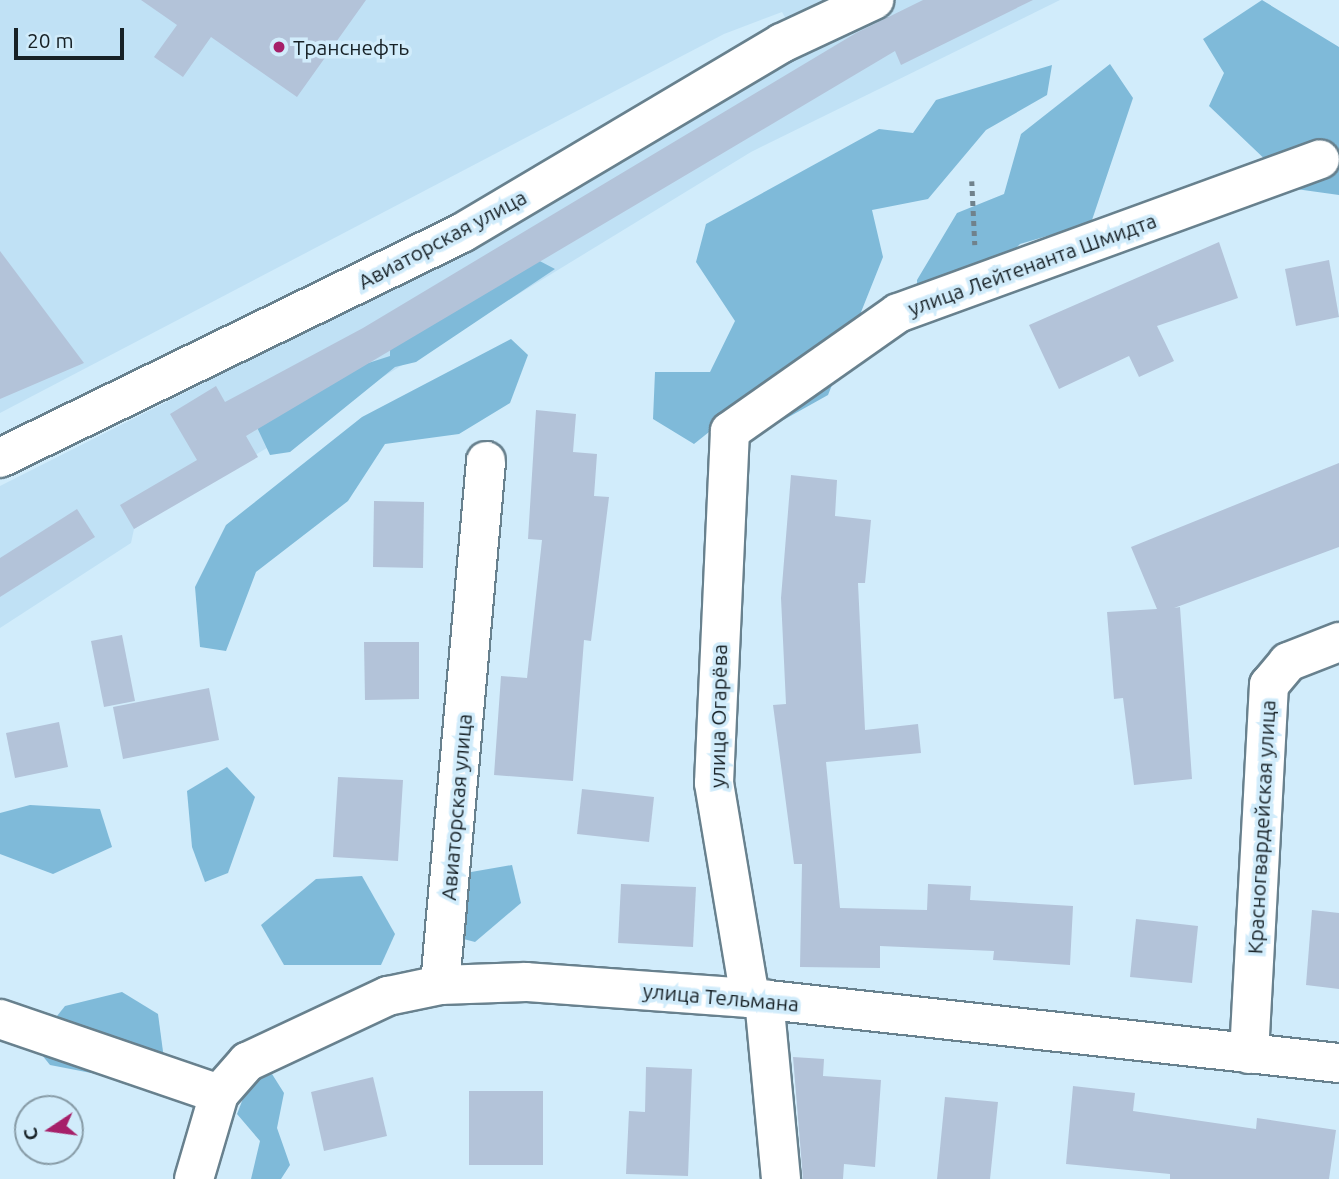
<!DOCTYPE html>
<html>
<head>
<meta charset="utf-8">
<style>
	body { margin:0 }
	#map { position:relative; width:1339px; height:1179px; overflow:hidden; background:#d1ecfb; font-family:Ubuntu,sans-serif }
	div>[style] { position:absolute }
	[style*='--x'] { left:calc(var(--x)*1px); top:calc(var(--y)*1px); width:calc(var(--w)*1px); rotate:calc(var(--a)*1deg) }
	.built>* { inset:0; background:#c0e1f5 }
	.forest>* { inset:0; background:#7fbad9 }
	.building>* { inset:0; background:#b3c3d9 }
	.path>* { height:4.5px; margin-top:-2.25px; transform-origin:0; background:repeating-linear-gradient(90deg,#70828c 0 5px,transparent 0 10px) }
	.roads { filter:drop-shadow(2px 0 #68818e) drop-shadow(-2px 0 #68818e) drop-shadow(0 2px #68818e) drop-shadow(0 -2px #68818e) }
	.minor>* { height:38px; margin:-19px; padding:0 19px; transform-origin:19px; border-radius:19px; background:#fff }
	.dots>* { width:19px; height:19px; translate:-50% -50%; box-sizing:border-box; border:4px solid #d1ecfb; border-radius:50% }
	span { translate:-50% -50%; white-space:nowrap; text-align:center; line-height:1.15; -webkit-text-stroke:7px #d1ecfb; paint-order:stroke }
	.poi-label { font-size:21px; color:#172126 }
	.left { translate:0 -50%; text-align:left }
	.street-label { font-size:21px; color:#172126 }
	.north { position:absolute; left:14px; top:1095px; width:70px; height:70px; box-sizing:border-box; background:#d1ecfb; border:2px solid #879ba6; border-radius:50%; rotate:257deg; font-size:19px; font-weight:700; line-height:28px; text-align:center; color:#172126 }
	.north::after { content:''; display:block; margin:auto; width:24px; height:32px; background:#a62069; clip-path:polygon(50% 0,100% 100%,50% 72%,0 100%) }
	.scale { position:absolute; left:14px; top:28px; width:110px; height:32px; box-sizing:border-box; border:4px solid #172126; border-top:0; padding-left:9px; font-size:21px; line-height:24px; white-space:nowrap; color:#172126; -webkit-text-stroke:5px #d1ecfb; paint-order:stroke }
</style>
</head>
<body>
<div id="map">
	<div class="built">
		<i style="clip-path:polygon(0 0,1060px 0,751px 152px,134px 529px,131px 543px,0 628px,0 486px,471px 248px,800px 44px,782px 12px,724px 34px,0 413px)"></i>
	</div>
	<div class="forest">
		<i style="clip-path:polygon(1262px 0,1339px 47px,1339px 195px,1296px 189px,1209px 106px,1224px 73px,1203px 39px)"></i>
		<i style="clip-path:polygon(1110px 64px,1133px 98px,1091px 223px,1020px 244px,952px 311px,918px 317px,917px 280px,957px 213px,1004px 194px,1021px 134px)"></i>
		<i style="clip-path:polygon(1052px 65px,1047px 95px,986px 130px,928px 199px,872px 210px,883px 257px,828px 395px,769px 428px,729px 416px,694px 444px,653px 419px,655px 372px,710px 372px,735px 321px,696px 262px,706px 224px,879px 129px,913px 133px,936px 100px)"></i>
		<i style="clip-path:polygon(532px 257px,555px 269px,416px 362px,395px 367px,290px 452px,270px 455px,253px 419px,282px 391px,390px 356px,390px 333px)"></i>
		<i style="clip-path:polygon(511px 339px,528px 355px,510px 403px,459px 434px,385px 444px,348px 501px,256px 572px,226px 651px,200px 647px,195px 587px,226px 525px,362px 417px)"></i>
		<i style="clip-path:polygon(227px 767px,255px 797px,228px 873px,205px 882px,192px 847px,187px 791px)"></i>
		<i style="clip-path:polygon(30px 805px,100px 809px,112px 847px,53px 874px,0 854px,0 813px)"></i>
		<i style="clip-path:polygon(512px 865px,521px 903px,475px 942px,433px 931px,431px 879px)"></i>
		<i style="clip-path:polygon(362px 876px,395px 934px,381px 965px,284px 965px,261px 925px,316px 879px)"></i>
		<i style="clip-path:polygon(122px 992px,158px 1014px,164px 1059px,117px 1078px,50px 1065px,34px 1045px,65px 1006px)"></i>
		<i style="clip-path:polygon(272px 1074px,284px 1093px,277px 1128px,290px 1165px,281px 1179px,251px 1179px,260px 1141px,237px 1114px,249px 1083px)"></i>
	</div>
	<div class="building">
		<i style="clip-path:polygon(141px 0,366px 0,297px 97px,211px 37px,183px 77px,154px 57px,177px 25px)"></i>
		<i style="clip-path:polygon(923px 0,1033px 0,901px 65px,895px 51px,246px 436px,258px 457px,134px 529px,120px 505px,197px 460px,170px 414px,216px 386px,225px 402px,363px 328px,856px 33px)"></i>
		<i style="clip-path:polygon(1219px 242px,1238px 298px,1157px 326px,1174px 361px,1139px 377px,1129px 356px,1059px 389px,1029px 325px)"></i>
		<i style="clip-path:polygon(0 251px,84px 363px,0 399px)"></i>
		<i style="clip-path:polygon(1329px 260px,1339px 317px,1296px 326px,1285px 269px)"></i>
		<i style="clip-path:polygon(536px 410px,576px 414px,573px 452px,597px 454px,594px 496px,609px 497px,591px 641px,584px 640px,573px 781px,494px 775px,501px 676px,527px 678px,542px 540px,528px 539px)"></i>
		<i style="clip-path:polygon(1339px 463px,1339px 547px,1174px 608px,1180px 607px,1192px 779px,1134px 785px,1123px 698px,1114px 699px,1107px 612px,1157px 609px,1131px 547px)"></i>
		<i style="clip-path:polygon(791px 475px,837px 480px,835px 516px,871px 520px,865px 583px,858px 583px,865px 730px,918px 724px,921px 753px,826px 762px,840px 908px,927px 910px,928px 884px,971px 886px,970px 900px,1073px 906px,1070px 965px,993px 960px,994px 951px,880px 946px,880px 968px,800px 967px,802px 864px,794px 864px,773px 705px,786px 704px,781px 598px)"></i>
		<i style="clip-path:polygon(374px 501px,424px 502px,423px 568px,373px 567px)"></i>
		<i style="clip-path:polygon(77px 509px,95px 537px,0 597px,0 558px)"></i>
		<i style="clip-path:polygon(122px 635px,135px 701px,104px 707px,91px 641px)"></i>
		<i style="clip-path:polygon(364px 642px,419px 642px,419px 699px,365px 700px)"></i>
		<i style="clip-path:polygon(209px 688px,219px 740px,123px 759px,113px 707px)"></i>
		<i style="clip-path:polygon(59px 722px,68px 767px,15px 778px,6px 733px)"></i>
		<i style="clip-path:polygon(338px 777px,403px 780px,398px 861px,333px 857px)"></i>
		<i style="clip-path:polygon(582px 789px,654px 797px,649px 842px,577px 834px)"></i>
		<i style="clip-path:polygon(621px 884px,696px 887px,693px 947px,618px 943px)"></i>
		<i style="clip-path:polygon(1312px 910px,1339px 913px,1339px 989px,1306px 985px)"></i>
		<i style="clip-path:polygon(1136px 919px,1198px 926px,1192px 983px,1130px 977px)"></i>
		<i style="clip-path:polygon(793px 1057px,824px 1059px,823px 1076px,881px 1080px,875px 1167px,844px 1164px,843px 1179px,803px 1179px)"></i>
		<i style="clip-path:polygon(646px 1067px,692px 1069px,688px 1176px,626px 1174px,629px 1111px,645px 1112px)"></i>
		<i style="clip-path:polygon(373px 1077px,387px 1136px,324px 1151px,311px 1092px)"></i>
		<i style="clip-path:polygon(1073px 1086px,1135px 1093px,1133px 1111px,1256px 1129px,1257px 1118px,1336px 1130px,1329px 1179px,1170px 1179px,1170px 1174px,1066px 1164px)"></i>
		<i style="clip-path:polygon(469px 1091px,543px 1091px,543px 1165px,469px 1165px)"></i>
		<i style="clip-path:polygon(945px 1097px,998px 1102px,990px 1179px,937px 1179px)"></i>
	</div>
	<div class="path">
		<i style="--x:972;--y:181;--w:64;--a:87.3"></i>
	</div>
	<div class="roads">
		<div class="minor">
			<i style="--x:0;--y:458;--w:514;--a:-25.97"></i>
			<i style="--x:462;--y:233;--w:372;--a:-30.7"></i>
			<i style="--x:782;--y:43;--w:102;--a:-25.1"></i>
			<i style="--x:440;--y:985;--w:526;--a:-84.98"></i>
			<i style="--x:750;--y:998;--w:218;--a:-99.5"></i>
			<i style="--x:714;--y:783;--w:352;--a:-87.4"></i>
			<i style="--x:730;--y:431;--w:205;--a:-35.1"></i>
			<i style="--x:898;--y:313;--w:449;--a:-20"></i>
			<i style="--x:764;--y:999;--w:181;--a:84.6"></i>
			<i style="--x:0;--y:1019;--w:231;--a:18.9"></i>
			<i style="--x:1249;--y:1054;--w:370;--a:-86.9"></i>
			<i style="--x:1269;--y:685;--w:30;--a:-50"></i>
			<i style="--x:1288;--y:662;--w:55;--a:-21.4"></i>
			<i style="--x:194;--y:1179;--w:89;--a:-73.6"></i>
			<i style="--x:219;--y:1094;--w:43;--a:-48.8"></i>
			<i style="--x:247;--y:1062;--w:156;--a:-25.1"></i>
			<i style="--x:388;--y:996;--w:53;--a:-11.9"></i>
			<i style="--x:440;--y:985;--w:86;--a:-2"></i>
			<i style="--x:526;--y:982;--w:225;--a:4.1"></i>
			<i style="--x:750;--y:998;--w:593;--a:6.3"></i>
		</div>
	</div>
	<div class="dots">
		<i style="left:279px;top:47px;background:#a62069"></i>
	</div>
	<div class="poi-label">
		<span class="left" style="left:293px;top:47px">Транснефть</span>
	</div>
	<div class="street-label">
		<span style="left:442px;top:239px;rotate:-28deg">Авиаторская улица</span>
		<span style="left:1032px;top:264px;rotate:-20deg">улица Лейтенанта Шмидта</span>
		<span style="left:718px;top:716px;rotate:-89deg">улица Огарёва</span>
		<span style="left:456px;top:807px;rotate:-85deg">Авиаторская улица</span>
		<span style="left:1261px;top:827px;rotate:-87deg">Красногвардейская улица</span>
		<span style="left:721px;top:997px;rotate:5deg">улица Тельмана</span>
	</div>
	<div class="north">С</div>
	<div class="scale">20 m</div>
</div>
</body>
</html>
